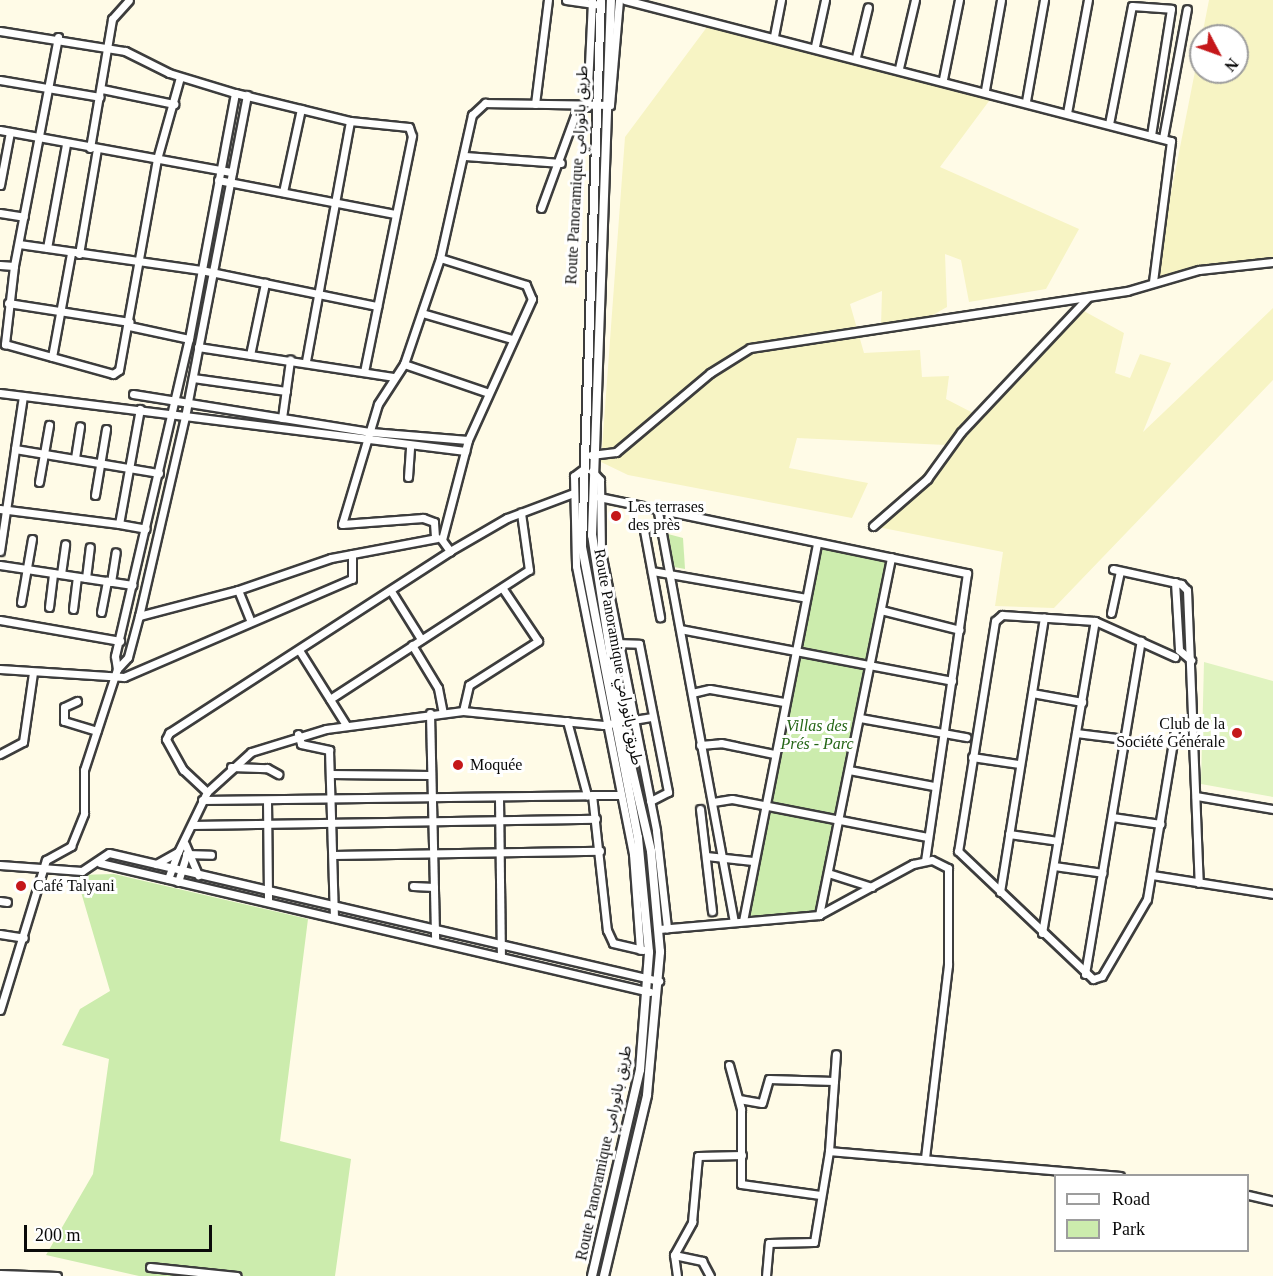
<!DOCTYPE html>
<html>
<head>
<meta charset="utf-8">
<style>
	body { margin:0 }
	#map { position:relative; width:1273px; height:1276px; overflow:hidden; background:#fffbe7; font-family:"Times New Roman","Noto Sans Arabic",serif }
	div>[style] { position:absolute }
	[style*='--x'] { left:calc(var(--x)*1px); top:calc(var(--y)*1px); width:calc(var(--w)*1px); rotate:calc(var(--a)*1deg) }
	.farmland>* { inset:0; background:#f7f4c4 }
	.green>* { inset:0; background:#ccecad }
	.pitch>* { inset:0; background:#e0f3c0 }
	.roads { filter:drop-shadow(2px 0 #3d3d3d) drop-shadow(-2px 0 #3d3d3d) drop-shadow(0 2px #3d3d3d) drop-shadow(0 -2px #3d3d3d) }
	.minor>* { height:7px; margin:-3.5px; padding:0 3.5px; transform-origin:3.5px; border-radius:3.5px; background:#fff }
	.tertiary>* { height:8px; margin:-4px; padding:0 4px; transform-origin:4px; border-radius:4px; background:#fff }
	.dots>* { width:16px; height:16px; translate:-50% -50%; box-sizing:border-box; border:3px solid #fff; border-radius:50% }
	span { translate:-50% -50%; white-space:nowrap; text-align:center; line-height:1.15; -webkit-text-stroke:6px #fff; paint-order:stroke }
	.street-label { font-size:16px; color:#0a0a0a }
	.poi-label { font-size:16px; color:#0a0a0a }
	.left { translate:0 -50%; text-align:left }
	.right { translate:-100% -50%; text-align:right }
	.park-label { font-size:16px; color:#246616; font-style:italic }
	.legend { position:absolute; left:1054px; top:1174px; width:195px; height:78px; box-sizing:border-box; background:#fff; border:2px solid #9d9d9d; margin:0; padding:8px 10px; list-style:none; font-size:18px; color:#0a0a0a }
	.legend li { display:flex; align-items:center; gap:12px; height:30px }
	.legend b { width:30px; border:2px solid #9d9d9d }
	.north { position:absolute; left:1189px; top:24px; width:60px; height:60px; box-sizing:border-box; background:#fff; border:2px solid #9d9d9d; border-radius:50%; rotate:131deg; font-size:16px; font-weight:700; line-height:24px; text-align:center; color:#0a0a0a }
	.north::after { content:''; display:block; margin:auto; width:21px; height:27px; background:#c5171a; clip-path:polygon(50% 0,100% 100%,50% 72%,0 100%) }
	.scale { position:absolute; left:24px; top:1225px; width:188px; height:27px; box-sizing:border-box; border:3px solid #0a0a0a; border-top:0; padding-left:8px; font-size:18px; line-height:21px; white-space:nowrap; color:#0a0a0a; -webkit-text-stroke:4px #fff; paint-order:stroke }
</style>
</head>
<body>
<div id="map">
	<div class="farmland">
		<i style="clip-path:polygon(1209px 0,1273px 0,1273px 260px,1154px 279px,1201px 41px,1201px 72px,1237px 72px,1237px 36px,1202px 36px)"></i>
		<i style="clip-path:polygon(707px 27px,992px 97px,940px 167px,1079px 229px,1046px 289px,969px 302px,961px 260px,945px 254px,947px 307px,915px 325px,881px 327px,882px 291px,850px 304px,864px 353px,920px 350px,922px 377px,949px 376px,946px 399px,975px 414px,946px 445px,797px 438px,789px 468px,868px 483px,852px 518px,628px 475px,601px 462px,625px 137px)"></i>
		<i style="clip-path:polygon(1273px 308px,1273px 380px,1054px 608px,995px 606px,1003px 552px,873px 526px,1082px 310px,1124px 333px,1115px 373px,1130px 378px,1140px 354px,1171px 363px,1143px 432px)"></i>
	</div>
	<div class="green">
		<i style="clip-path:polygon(668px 534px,683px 538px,685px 569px,674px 567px)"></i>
		<i style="clip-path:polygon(816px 549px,891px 557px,819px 915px,743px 921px)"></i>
		<i style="clip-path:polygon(114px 874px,308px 919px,280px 1141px,351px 1159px,335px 1276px,139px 1276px,46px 1255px,93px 1174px,109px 1059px,62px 1045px,80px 1009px,110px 991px,76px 875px)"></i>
	</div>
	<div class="pitch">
		<i style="clip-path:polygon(1204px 662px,1273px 681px,1273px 797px,1201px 784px)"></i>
	</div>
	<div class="roads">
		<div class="minor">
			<i style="--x:566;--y:0;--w:30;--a:8"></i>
			<i style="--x:625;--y:0;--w:564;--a:14.48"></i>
			<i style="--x:1171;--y:141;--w:141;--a:97.3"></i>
			<i style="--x:0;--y:31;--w:127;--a:9.1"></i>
			<i style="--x:125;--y:51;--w:49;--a:26.6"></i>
			<i style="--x:169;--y:73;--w:69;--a:16.9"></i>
			<i style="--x:235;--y:93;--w:118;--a:13.7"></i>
			<i style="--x:350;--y:121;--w:59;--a:5.8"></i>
			<i style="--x:409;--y:127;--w:9;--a:72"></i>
			<i style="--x:412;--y:136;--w:240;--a:101.5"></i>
			<i style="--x:774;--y:36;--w:37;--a:-79"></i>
			<i style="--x:58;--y:37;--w:233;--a:100.9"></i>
			<i style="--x:14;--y:266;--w:79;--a:96.6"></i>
			<i style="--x:5;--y:344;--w:112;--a:15.5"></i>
			<i style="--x:113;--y:374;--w:7;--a:-34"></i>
			<i style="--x:119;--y:370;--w:214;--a:-79.8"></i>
			<i style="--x:157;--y:159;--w:85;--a:-74.3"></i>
			<i style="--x:815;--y:46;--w:47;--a:-77.7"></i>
			<i style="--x:856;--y:57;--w:51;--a:-76.5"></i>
			<i style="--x:899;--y:68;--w:70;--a:-76.8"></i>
			<i style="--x:943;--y:79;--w:81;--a:-78.6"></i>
			<i style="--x:0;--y:80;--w:101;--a:9.6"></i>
			<i style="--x:102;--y:89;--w:74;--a:11.8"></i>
			<i style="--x:985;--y:90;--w:91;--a:-79.9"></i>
			<i style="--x:1026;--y:101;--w:103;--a:-79.9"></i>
			<i style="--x:535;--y:104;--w:105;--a:-82.9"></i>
			<i style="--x:587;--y:107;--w:107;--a:-87.3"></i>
			<i style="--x:1067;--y:113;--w:115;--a:-79.5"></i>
			<i style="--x:1109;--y:124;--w:120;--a:-79"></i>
			<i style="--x:1132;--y:6;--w:39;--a:4"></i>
			<i style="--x:1171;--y:9;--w:128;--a:99"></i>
			<i style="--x:0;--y:130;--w:236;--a:10.3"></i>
			<i style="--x:1163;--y:138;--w:131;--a:-79.5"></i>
			<i style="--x:90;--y:148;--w:131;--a:-80.3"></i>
			<i style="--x:112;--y:19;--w:25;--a:-48"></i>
			<i style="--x:465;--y:156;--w:96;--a:4.2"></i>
			<i style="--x:218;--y:180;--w:180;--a:10.9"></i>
			<i style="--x:0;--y:185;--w:54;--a:-79.3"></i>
			<i style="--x:283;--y:192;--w:85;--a:-77.8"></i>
			<i style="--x:541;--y:208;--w:108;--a:-69.9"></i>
			<i style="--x:0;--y:213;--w:24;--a:9"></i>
			<i style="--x:19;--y:244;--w:184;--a:8.1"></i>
			<i style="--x:201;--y:270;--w:180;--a:11.6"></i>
			<i style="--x:47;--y:248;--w:106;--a:-79.6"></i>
			<i style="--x:79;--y:254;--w:107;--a:-80.3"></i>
			<i style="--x:440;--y:258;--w:90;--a:17.4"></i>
			<i style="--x:526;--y:285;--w:15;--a:67"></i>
			<i style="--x:532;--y:299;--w:155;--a:114.4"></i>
			<i style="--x:468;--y:440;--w:103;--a:104.6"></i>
			<i style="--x:442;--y:540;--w:14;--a:54"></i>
			<i style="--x:0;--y:265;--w:14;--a:4"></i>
			<i style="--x:8;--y:303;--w:123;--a:8.9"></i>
			<i style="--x:422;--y:313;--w:94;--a:16.1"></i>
			<i style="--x:129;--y:326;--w:61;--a:12.2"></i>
			<i style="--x:198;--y:347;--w:199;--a:8.7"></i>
			<i style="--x:250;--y:355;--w:74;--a:-78.2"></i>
			<i style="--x:52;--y:357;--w:106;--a:-79.6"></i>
			<i style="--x:306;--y:361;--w:244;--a:-79.6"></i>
			<i style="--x:404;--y:364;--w:87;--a:18.9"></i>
			<i style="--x:193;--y:378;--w:94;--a:8"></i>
			<i style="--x:0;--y:393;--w:469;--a:7.1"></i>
			<i style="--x:133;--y:394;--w:241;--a:9.1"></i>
			<i style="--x:371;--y:432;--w:97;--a:4.7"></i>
			<i style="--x:23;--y:396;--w:54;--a:98.6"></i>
			<i style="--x:15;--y:449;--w:146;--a:9.5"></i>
			<i style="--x:282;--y:418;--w:59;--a:-82.1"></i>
			<i style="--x:591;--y:455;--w:25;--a:-7"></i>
			<i style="--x:616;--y:452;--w:123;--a:-40"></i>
			<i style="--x:710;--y:373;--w:47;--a:-32"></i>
			<i style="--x:750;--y:348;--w:381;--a:-8.6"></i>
			<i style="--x:1127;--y:291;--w:75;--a:-16.3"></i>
			<i style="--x:1199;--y:270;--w:74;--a:-6.2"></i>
			<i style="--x:75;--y:458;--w:32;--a:-81"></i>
			<i style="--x:582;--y:470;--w:10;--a:143"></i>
			<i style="--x:574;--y:476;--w:90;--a:88.7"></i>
			<i style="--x:576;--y:566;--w:294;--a:78.8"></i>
			<i style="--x:633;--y:854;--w:96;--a:85.8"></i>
			<i style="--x:592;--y:471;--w:12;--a:48"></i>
			<i style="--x:600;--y:480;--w:72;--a:89.2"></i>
			<i style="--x:601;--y:552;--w:284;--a:78.8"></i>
			<i style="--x:656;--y:831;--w:98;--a:83.5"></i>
			<i style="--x:408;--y:477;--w:32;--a:-86"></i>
			<i style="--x:39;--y:482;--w:58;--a:-80"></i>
			<i style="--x:95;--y:495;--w:67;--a:-80.5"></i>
			<i style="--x:599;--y:497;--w:376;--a:11.7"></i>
			<i style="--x:967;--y:573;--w:290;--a:98.3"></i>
			<i style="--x:0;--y:509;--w:120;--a:7.2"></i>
			<i style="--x:119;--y:524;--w:117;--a:-79.7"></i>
			<i style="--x:658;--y:512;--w:417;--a:79.5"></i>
			<i style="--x:119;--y:524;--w:27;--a:10"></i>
			<i style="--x:643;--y:525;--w:94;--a:79.5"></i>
			<i style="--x:873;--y:526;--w:72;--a:-41"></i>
			<i style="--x:927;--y:479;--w:58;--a:-54.1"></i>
			<i style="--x:961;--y:432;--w:185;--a:-46.7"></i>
			<i style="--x:435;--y:537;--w:15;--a:-94"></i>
			<i style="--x:434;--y:522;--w:12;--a:-160"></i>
			<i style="--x:423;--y:518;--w:81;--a:175.8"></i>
			<i style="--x:342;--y:524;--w:125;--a:-73.3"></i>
			<i style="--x:378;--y:404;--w:48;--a:-57"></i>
			<i style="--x:404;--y:364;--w:112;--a:-71.2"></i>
			<i style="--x:440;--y:258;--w:147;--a:-77.4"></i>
			<i style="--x:472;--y:115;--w:18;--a:-43"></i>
			<i style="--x:485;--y:103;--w:125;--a:0.9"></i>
			<i style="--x:610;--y:105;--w:105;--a:-85.1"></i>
			<i style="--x:0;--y:551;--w:103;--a:-81.6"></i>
			<i style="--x:0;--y:565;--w:134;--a:8.6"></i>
			<i style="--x:1113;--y:569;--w:70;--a:12.4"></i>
			<i style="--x:1181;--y:584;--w:8;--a:45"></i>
			<i style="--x:1187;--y:590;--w:293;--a:87.7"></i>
			<i style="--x:652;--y:571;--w:156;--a:9.9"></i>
			<i style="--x:61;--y:574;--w:30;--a:-82"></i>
			<i style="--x:86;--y:578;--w:31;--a:-83"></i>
			<i style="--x:111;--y:582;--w:30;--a:-81"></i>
			<i style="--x:1175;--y:582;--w:68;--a:86.6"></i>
			<i style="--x:1179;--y:650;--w:16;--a:40"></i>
			<i style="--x:238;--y:590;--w:98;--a:-19"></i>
			<i style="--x:331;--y:558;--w:108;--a:-10.7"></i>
			<i style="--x:391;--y:591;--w:57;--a:58"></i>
			<i style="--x:21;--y:602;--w:64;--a:-80.1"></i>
			<i style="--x:49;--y:607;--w:34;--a:-83"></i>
			<i style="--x:73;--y:609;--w:32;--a:-83"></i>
			<i style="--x:881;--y:610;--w:81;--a:14.2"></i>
			<i style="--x:101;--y:612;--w:32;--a:-79"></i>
			<i style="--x:1111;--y:613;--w:43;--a:-77.9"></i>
			<i style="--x:139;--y:616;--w:102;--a:-14.7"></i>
			<i style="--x:238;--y:590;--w:32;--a:68"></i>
			<i style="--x:0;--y:620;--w:122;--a:9.9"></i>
			<i style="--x:680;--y:629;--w:277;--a:10.8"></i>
			<i style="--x:615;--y:643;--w:24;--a:2"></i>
			<i style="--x:639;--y:644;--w:151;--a:78.9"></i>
			<i style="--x:668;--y:792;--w:20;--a:153"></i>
			<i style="--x:412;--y:645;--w:50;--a:58.8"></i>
			<i style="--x:438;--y:688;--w:25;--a:79"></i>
			<i style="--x:299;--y:650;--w:89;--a:57.9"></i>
			<i style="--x:1175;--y:657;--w:88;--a:-155.8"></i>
			<i style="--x:1095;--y:621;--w:93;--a:-176.3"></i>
			<i style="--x:1002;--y:615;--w:9;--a:139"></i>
			<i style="--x:995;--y:621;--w:233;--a:99.1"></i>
			<i style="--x:958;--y:851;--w:186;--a:43.5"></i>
			<i style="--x:1093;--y:979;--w:9;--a:-18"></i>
			<i style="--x:1102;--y:976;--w:89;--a:-59.7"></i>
			<i style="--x:1147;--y:899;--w:177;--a:-80.6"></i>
			<i style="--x:0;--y:669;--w:124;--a:3.7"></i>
			<i style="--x:124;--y:677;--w:248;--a:-23.3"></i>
			<i style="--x:352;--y:579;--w:25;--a:-90"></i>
			<i style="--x:117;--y:669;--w:16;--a:-47"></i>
			<i style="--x:128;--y:657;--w:42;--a:-75"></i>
			<i style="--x:139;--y:616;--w:204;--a:-77"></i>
			<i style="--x:185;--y:417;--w:328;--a:-79.1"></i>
			<i style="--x:692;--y:693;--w:18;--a:-13"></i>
			<i style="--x:710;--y:689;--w:75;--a:10"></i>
			<i style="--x:1032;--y:693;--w:51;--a:10.2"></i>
			<i style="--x:330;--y:699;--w:237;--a:-33"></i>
			<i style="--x:529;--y:570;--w:58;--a:-98"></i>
			<i style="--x:77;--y:701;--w:14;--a:155"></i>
			<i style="--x:64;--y:707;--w:14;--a:90"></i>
			<i style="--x:64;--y:721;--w:34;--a:17"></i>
			<i style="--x:463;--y:711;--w:141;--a:5.7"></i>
			<i style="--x:603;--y:725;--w:50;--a:-9.3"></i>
			<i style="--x:430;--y:713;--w:227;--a:88.7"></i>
			<i style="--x:860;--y:718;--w:108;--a:10.2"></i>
			<i style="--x:567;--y:721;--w:77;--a:74.9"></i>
			<i style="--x:1076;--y:733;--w:49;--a:7"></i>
			<i style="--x:298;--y:734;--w:10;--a:73"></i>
			<i style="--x:301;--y:744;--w:29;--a:12"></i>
			<i style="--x:329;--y:750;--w:167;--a:88.3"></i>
			<i style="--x:700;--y:745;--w:21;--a:-5"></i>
			<i style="--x:721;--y:743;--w:54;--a:11.7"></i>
			<i style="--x:0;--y:754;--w:26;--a:-28"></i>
			<i style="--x:23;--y:742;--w:70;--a:-81.8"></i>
			<i style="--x:972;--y:757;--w:48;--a:8.5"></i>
			<i style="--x:231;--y:767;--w:36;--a:2"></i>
			<i style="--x:267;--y:768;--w:13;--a:29"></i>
			<i style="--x:849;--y:770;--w:86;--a:10.7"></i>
			<i style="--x:330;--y:774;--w:100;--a:0.6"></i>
			<i style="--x:207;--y:792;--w:33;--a:-137"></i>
			<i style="--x:183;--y:770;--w:35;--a:-119"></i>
			<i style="--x:166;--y:739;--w:7;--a:-63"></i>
			<i style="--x:169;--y:733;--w:335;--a:-32.9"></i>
			<i style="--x:450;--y:551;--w:66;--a:-30.1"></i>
			<i style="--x:507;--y:518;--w:71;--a:-20.7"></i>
			<i style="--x:621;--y:795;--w:29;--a:180"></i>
			<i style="--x:592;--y:795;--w:136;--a:83.7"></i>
			<i style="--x:607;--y:930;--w:14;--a:65"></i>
			<i style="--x:613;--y:943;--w:31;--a:13"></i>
			<i style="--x:1196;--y:796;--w:78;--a:9.6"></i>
			<i style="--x:499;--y:798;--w:159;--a:89.3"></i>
			<i style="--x:202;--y:800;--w:390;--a:-0.7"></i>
			<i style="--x:267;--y:800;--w:101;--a:89.4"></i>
			<i style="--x:713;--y:802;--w:19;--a:-9"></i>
			<i style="--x:732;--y:799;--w:199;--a:11"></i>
			<i style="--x:700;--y:809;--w:103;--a:83.3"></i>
			<i style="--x:1112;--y:817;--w:49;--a:8.3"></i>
			<i style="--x:192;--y:825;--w:404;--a:-0.9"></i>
			<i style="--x:1009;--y:834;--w:49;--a:8.1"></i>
			<i style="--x:185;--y:844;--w:34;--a:67"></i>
			<i style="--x:186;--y:854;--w:25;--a:2"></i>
			<i style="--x:333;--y:855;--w:267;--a:-0.9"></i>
			<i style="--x:706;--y:856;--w:47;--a:6.1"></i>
			<i style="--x:100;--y:863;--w:565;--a:13.2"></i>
			<i style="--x:156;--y:864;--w:25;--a:-29"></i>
			<i style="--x:178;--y:852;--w:67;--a:-64.2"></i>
			<i style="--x:207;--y:792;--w:59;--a:-42.3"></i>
			<i style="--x:251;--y:752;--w:78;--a:-17"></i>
			<i style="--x:326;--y:729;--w:138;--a:-7.5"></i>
			<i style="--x:463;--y:711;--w:27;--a:-77"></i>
			<i style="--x:469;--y:685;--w:82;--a:-32.5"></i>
			<i style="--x:538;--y:641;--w:63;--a:-123.9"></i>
			<i style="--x:0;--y:865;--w:82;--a:4.2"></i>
			<i style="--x:82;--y:871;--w:32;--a:-34"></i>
			<i style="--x:109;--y:853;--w:565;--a:13.1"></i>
			<i style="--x:1054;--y:866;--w:49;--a:8.1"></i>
			<i style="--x:828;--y:873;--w:46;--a:17.7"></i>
			<i style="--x:1152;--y:875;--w:122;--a:8.9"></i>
			<i style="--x:168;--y:879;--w:29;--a:-70"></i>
			<i style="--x:178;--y:882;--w:28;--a:-73"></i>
			<i style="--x:413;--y:886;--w:21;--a:3"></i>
			<i style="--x:1000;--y:892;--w:278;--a:-80.9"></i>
			<i style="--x:0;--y:901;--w:7;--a:8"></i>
			<i style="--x:819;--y:915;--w:365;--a:-78.6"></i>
			<i style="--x:743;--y:921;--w:385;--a:-78.9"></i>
			<i style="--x:659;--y:929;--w:161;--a:-5"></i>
			<i style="--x:819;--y:915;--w:107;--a:-28.5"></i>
			<i style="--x:913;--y:864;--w:19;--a:-12"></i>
			<i style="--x:932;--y:860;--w:18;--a:27"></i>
			<i style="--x:948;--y:868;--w:97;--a:90"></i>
			<i style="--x:948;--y:965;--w:194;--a:96.8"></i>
			<i style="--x:1042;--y:933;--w:316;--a:-80.4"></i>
			<i style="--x:0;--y:934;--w:24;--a:9"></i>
			<i style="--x:1085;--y:974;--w:338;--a:-80.5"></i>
			<i style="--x:0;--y:1010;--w:157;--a:-73"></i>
			<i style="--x:46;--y:860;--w:29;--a:-29"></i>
			<i style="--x:71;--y:846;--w:35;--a:-68"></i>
			<i style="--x:84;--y:813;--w:43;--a:-90"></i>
			<i style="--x:84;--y:770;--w:106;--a:-71.9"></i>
			<i style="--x:117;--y:669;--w:13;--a:-99"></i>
			<i style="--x:115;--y:656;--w:326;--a:-76.9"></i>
			<i style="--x:189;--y:339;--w:250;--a:-79.4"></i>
			<i style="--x:729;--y:1065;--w:46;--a:74.7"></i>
			<i style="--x:741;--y:1109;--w:75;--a:90"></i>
			<i style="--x:741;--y:1184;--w:80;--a:7.9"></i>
			<i style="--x:739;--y:1099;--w:23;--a:10"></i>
			<i style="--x:762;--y:1103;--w:25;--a:-74"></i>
			<i style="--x:769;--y:1079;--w:65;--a:1.8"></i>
			<i style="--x:829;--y:1151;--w:97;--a:-85.9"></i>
			<i style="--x:1248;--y:1195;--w:26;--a:13"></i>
			<i style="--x:674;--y:1255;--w:29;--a:12"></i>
			<i style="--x:702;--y:1261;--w:17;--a:62"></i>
			<i style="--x:150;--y:1267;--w:87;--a:5.9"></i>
			<i style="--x:0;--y:1274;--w:57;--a:2"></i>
			<i style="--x:677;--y:1276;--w:21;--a:-98"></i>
			<i style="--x:674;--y:1255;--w:38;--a:-61"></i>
			<i style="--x:692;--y:1222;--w:66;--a:-84.8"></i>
			<i style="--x:698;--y:1156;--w:44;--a:-1.3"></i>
			<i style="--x:766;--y:1276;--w:33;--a:-85"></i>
			<i style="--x:769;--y:1243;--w:45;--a:-1.3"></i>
			<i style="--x:814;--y:1242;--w:92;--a:-80.6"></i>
			<i style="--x:829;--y:1151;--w:292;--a:4.9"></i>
		</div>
		<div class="tertiary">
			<i style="--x:592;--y:1276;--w:212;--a:-76.9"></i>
			<i style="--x:640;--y:1070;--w:118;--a:-85.6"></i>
			<i style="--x:649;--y:952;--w:115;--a:-95.5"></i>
			<i style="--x:638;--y:838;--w:297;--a:-100.9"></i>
			<i style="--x:582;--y:546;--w:546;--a:-88.01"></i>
			<i style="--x:604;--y:1276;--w:186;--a:-76.6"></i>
			<i style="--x:647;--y:1095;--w:144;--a:-84.8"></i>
			<i style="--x:660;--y:952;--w:101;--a:-95.1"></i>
			<i style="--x:651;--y:851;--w:132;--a:-103.1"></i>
			<i style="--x:621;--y:722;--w:189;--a:-98.8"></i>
			<i style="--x:592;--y:535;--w:535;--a:-87.97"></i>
		</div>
	</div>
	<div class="dots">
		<i style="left:616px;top:516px;background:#c5171a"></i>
		<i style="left:1237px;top:733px;background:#c5171a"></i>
		<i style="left:458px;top:765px;background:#c5171a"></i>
		<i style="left:21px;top:886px;background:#c5171a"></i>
	</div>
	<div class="street-label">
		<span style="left:577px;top:175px;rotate:-87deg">Route Panoramique طريق بانورامي</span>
		<span style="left:618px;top:657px;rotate:80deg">Route Panoramique طريق بانورامي</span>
		<span style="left:604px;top:1153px;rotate:-78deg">Route Panoramique طريق بانورامي</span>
	</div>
	<div class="poi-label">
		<span class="left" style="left:628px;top:516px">Les terrases<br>des près</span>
		<span class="right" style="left:1225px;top:733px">Club de la<br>Société Générale</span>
		<span class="left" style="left:470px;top:765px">Moquée</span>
		<span class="left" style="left:33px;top:886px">Café Talyani</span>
	</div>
	<div class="park-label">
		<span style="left:817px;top:735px">Villas des<br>Prés - Parc</span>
	</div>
	<ul class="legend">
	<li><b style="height:8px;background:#fff"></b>Road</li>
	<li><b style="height:16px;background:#ccecad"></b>Park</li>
	</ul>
	<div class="north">N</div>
	<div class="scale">200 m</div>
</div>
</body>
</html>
